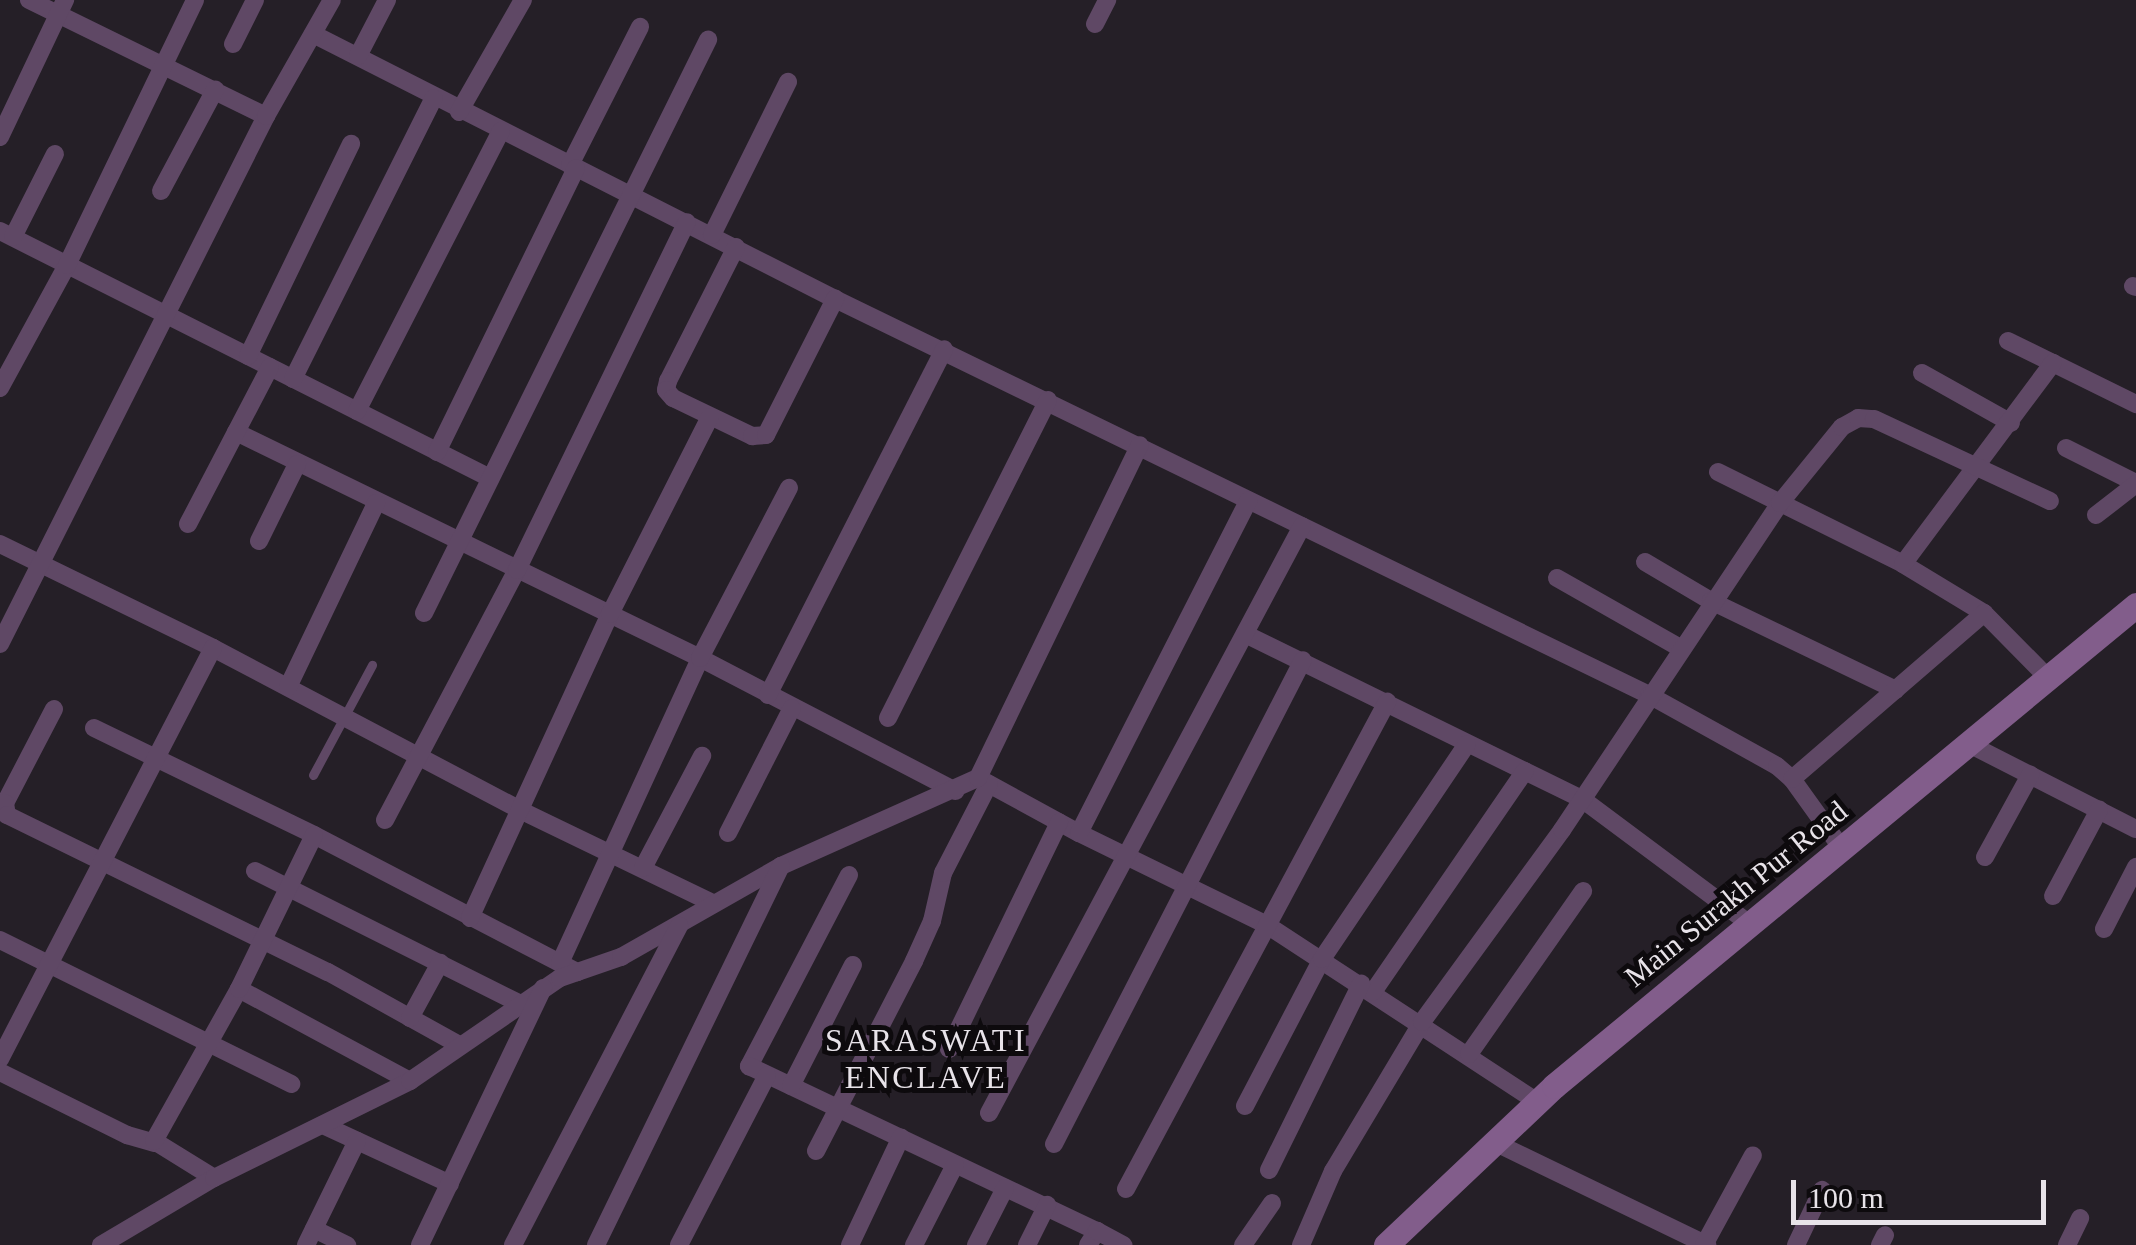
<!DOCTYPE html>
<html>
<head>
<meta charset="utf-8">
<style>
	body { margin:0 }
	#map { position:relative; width:2136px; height:1245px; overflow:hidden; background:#251f27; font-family:Georgia,serif }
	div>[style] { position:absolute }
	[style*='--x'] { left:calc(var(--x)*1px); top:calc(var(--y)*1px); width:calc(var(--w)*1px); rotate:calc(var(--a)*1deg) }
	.lane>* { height:9px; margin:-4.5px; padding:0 4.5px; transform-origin:4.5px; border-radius:4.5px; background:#5f4865 }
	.street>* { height:18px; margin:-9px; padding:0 9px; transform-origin:9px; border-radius:9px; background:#5f4865 }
	.secondary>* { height:25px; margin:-12.5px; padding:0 12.5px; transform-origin:12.5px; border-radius:12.5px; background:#825d8b }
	span { translate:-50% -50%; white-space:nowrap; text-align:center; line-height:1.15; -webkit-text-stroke:10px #0d0a0d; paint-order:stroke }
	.street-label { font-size:30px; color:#e8e3e9 }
	.neighbourhood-label { font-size:32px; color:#e8e3e9; letter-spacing:2.5px }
	.scale { position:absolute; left:1791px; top:1180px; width:255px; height:45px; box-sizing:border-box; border:5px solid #e8e3e9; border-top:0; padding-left:12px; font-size:30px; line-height:35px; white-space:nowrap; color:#e8e3e9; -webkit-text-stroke:8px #0d0a0d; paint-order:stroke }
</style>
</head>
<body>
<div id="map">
	<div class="lane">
		<i style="--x:313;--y:775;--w:125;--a:-61.8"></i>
	</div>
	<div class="street">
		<i style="--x:29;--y:0;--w:264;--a:26.1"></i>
		<i style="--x:1095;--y:24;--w:27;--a:-63"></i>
		<i style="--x:313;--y:34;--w:585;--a:26.92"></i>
		<i style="--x:835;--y:299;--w:905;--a:25.94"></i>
		<i style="--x:1649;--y:695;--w:146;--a:29"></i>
		<i style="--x:1777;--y:766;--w:20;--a:41"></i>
		<i style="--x:1792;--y:779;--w:87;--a:54.3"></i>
		<i style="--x:233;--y:44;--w:49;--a:-63.4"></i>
		<i style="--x:358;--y:56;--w:63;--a:-62.6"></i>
		<i style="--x:459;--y:112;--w:129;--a:-60.3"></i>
		<i style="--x:0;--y:137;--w:152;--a:-64.6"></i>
		<i style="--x:570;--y:165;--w:155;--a:-63.1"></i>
		<i style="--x:161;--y:191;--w:115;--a:-61.9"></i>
		<i style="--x:0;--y:231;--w:549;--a:26.75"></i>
		<i style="--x:712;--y:235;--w:171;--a:-63.6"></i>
		<i style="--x:13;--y:237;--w:93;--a:-63.2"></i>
		<i style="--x:736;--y:247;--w:150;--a:116.9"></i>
		<i style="--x:668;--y:381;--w:9;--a:103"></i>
		<i style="--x:666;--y:390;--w:11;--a:49"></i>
		<i style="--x:673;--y:398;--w:88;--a:25.7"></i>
		<i style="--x:752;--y:436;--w:14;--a:-4"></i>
		<i style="--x:766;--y:435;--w:153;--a:-63.1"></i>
		<i style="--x:2133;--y:286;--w:3;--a:18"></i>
		<i style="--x:2008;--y:341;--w:143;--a:26.2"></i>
		<i style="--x:248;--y:356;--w:236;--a:-64.1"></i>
		<i style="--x:1922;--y:373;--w:102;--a:29.3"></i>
		<i style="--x:293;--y:379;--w:314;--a:-63.4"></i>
		<i style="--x:0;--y:388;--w:140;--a:-61.4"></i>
		<i style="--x:67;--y:265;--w:294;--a:-64.2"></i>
		<i style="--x:357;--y:411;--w:315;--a:-62.8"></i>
		<i style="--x:236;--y:432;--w:516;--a:25.97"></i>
		<i style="--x:700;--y:658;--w:288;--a:27.5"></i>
		<i style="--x:2066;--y:448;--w:78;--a:26.6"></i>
		<i style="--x:437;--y:452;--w:316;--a:-63.9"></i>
		<i style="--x:1718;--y:472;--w:207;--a:26.4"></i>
		<i style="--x:1903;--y:564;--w:95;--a:31.2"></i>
		<i style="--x:1984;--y:613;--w:91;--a:45.4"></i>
		<i style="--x:2096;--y:515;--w:51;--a:-37.8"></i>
		<i style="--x:188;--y:524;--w:177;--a:-62.4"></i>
		<i style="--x:259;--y:541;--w:86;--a:-63.7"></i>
		<i style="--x:0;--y:544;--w:237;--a:26"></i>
		<i style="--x:213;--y:648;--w:349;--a:27.8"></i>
		<i style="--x:522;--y:811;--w:213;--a:25.8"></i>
		<i style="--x:1645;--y:562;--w:77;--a:30.6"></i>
		<i style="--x:1711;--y:601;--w:205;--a:25.7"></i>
		<i style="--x:1903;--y:564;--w:251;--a:-53.3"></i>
		<i style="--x:1557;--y:578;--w:142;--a:29.6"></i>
		<i style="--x:424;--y:613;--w:640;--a:-63.64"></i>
		<i style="--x:1245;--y:634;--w:375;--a:26.1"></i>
		<i style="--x:1582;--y:799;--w:209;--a:36.7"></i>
		<i style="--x:0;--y:644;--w:591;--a:-63.26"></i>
		<i style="--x:266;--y:116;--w:133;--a:-60.4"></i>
		<i style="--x:288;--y:687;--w:204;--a:-64.4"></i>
		<i style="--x:768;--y:695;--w:388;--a:-63"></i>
		<i style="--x:54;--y:709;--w:106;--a:117.5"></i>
		<i style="--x:5;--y:803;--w:12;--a:81"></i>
		<i style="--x:7;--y:815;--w:357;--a:26.1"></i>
		<i style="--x:328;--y:972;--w:150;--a:29.1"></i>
		<i style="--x:888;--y:718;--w:356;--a:-63.3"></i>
		<i style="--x:94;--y:728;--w:245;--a:25.9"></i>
		<i style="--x:314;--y:835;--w:297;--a:27.5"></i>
		<i style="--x:1969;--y:744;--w:187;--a:27"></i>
		<i style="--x:978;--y:778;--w:115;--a:28.6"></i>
		<i style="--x:1079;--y:833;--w:209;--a:26.1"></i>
		<i style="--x:1267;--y:925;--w:323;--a:33.2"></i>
		<i style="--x:1792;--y:779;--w:254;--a:-40.8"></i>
		<i style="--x:385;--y:820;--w:283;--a:-62.2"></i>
		<i style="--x:517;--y:570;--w:387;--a:-64"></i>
		<i style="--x:728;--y:833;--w:140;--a:-62.9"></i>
		<i style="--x:1079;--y:833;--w:373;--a:-63"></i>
		<i style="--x:1985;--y:857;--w:94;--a:-61.2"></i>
		<i style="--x:643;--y:868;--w:127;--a:-62.2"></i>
		<i style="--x:255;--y:871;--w:295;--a:26.6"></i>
		<i style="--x:849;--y:875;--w:216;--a:117.6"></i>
		<i style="--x:749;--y:1066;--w:385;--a:25.4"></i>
		<i style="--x:2053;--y:896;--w:98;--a:-61.9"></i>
		<i style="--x:470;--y:918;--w:335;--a:-65.3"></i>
		<i style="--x:610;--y:614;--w:221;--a:-63.1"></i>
		<i style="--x:2104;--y:929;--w:70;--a:-62.7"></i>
		<i style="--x:0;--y:940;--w:325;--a:26.3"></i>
		<i style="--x:560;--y:963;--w:336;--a:-65.3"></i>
		<i style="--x:700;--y:658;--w:192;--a:-62.4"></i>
		<i style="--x:239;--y:989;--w:194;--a:28.3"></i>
		<i style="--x:1373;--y:992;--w:268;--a:-55.5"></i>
		<i style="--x:410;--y:1018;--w:63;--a:-61.4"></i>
		<i style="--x:949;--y:1049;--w:252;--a:-64.1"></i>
		<i style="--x:1469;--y:1054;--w:199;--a:-55"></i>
		<i style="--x:0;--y:1059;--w:463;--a:-62.6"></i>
		<i style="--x:0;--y:1072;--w:142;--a:26.4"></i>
		<i style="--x:127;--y:1135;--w:29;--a:16"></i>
		<i style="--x:791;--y:1086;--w:136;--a:-62.9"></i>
		<i style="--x:1245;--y:1106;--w:166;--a:-62.4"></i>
		<i style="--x:1322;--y:959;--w:259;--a:-56"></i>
		<i style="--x:989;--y:1113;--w:665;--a:-61.93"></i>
		<i style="--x:323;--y:1125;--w:140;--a:24.9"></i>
		<i style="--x:1494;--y:1142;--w:237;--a:25.8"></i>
		<i style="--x:1054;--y:1144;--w:544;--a:-62.78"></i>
		<i style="--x:816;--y:1151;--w:214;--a:-62.7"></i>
		<i style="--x:914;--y:961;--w:44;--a:-65.8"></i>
		<i style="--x:932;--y:921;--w:49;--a:-77.1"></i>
		<i style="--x:943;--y:873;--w:100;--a:-62.7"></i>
		<i style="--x:1269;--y:1170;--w:208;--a:-63.7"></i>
		<i style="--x:214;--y:1178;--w:70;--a:-148.3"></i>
		<i style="--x:154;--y:1141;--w:174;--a:-60.8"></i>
		<i style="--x:239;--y:989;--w:171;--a:-64"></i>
		<i style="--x:1126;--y:1189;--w:553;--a:-61.81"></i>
		<i style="--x:314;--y:1229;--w:37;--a:26"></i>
		<i style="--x:101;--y:1245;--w:131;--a:-30.7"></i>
		<i style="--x:214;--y:1178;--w:219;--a:-26.3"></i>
		<i style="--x:410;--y:1081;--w:182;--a:-34.5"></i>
		<i style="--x:560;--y:978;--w:65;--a:-19"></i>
		<i style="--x:621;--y:957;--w:184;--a:-29.6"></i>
		<i style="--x:781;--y:866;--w:216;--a:-24.1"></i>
		<i style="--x:978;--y:778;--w:370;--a:-64.1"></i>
		<i style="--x:306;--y:1245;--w:116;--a:-63.9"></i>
		<i style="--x:420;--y:1245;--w:285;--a:-64.4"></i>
		<i style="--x:513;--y:1245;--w:360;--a:-62.5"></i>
		<i style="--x:596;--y:1245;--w:422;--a:-64"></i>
		<i style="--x:679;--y:1245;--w:191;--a:-62.6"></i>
		<i style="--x:850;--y:1245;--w:119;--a:-64.7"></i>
		<i style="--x:914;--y:1245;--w:90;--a:-62.9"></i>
		<i style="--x:976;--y:1245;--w:64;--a:-63"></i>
		<i style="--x:1027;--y:1245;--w:45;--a:-63.4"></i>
		<i style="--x:1088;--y:1245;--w:17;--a:-57"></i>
		<i style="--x:1097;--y:1231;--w:30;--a:28"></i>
		<i style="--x:1243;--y:1245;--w:51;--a:-55.4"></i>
		<i style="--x:1301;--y:1245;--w:81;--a:-66.6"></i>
		<i style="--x:1333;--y:1171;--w:174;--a:-59.1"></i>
		<i style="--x:1422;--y:1022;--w:238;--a:-53.9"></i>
		<i style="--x:1562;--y:830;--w:393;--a:-56.3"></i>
		<i style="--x:1780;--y:503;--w:98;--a:-50.8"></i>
		<i style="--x:1842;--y:427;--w:18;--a:-29"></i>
		<i style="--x:1858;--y:418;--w:16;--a:4"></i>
		<i style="--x:1874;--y:419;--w:194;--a:25"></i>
		<i style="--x:1704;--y:1245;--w:102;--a:-61.4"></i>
		<i style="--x:1796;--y:1245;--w:61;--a:-64.7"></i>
		<i style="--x:1880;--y:1245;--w:11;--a:-63"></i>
		<i style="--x:2067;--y:1245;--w:30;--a:-64"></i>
	</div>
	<div class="secondary">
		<i style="--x:1386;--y:1245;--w:231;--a:-43.4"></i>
		<i style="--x:1554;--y:1086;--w:755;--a:-39.57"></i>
	</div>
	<div class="street-label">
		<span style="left:1736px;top:894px;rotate:-39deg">Main Surakh Pur Road</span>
	</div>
	<div class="neighbourhood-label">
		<span style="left:926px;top:1059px">SARASWATI<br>ENCLAVE</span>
	</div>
	<div class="scale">100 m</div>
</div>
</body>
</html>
